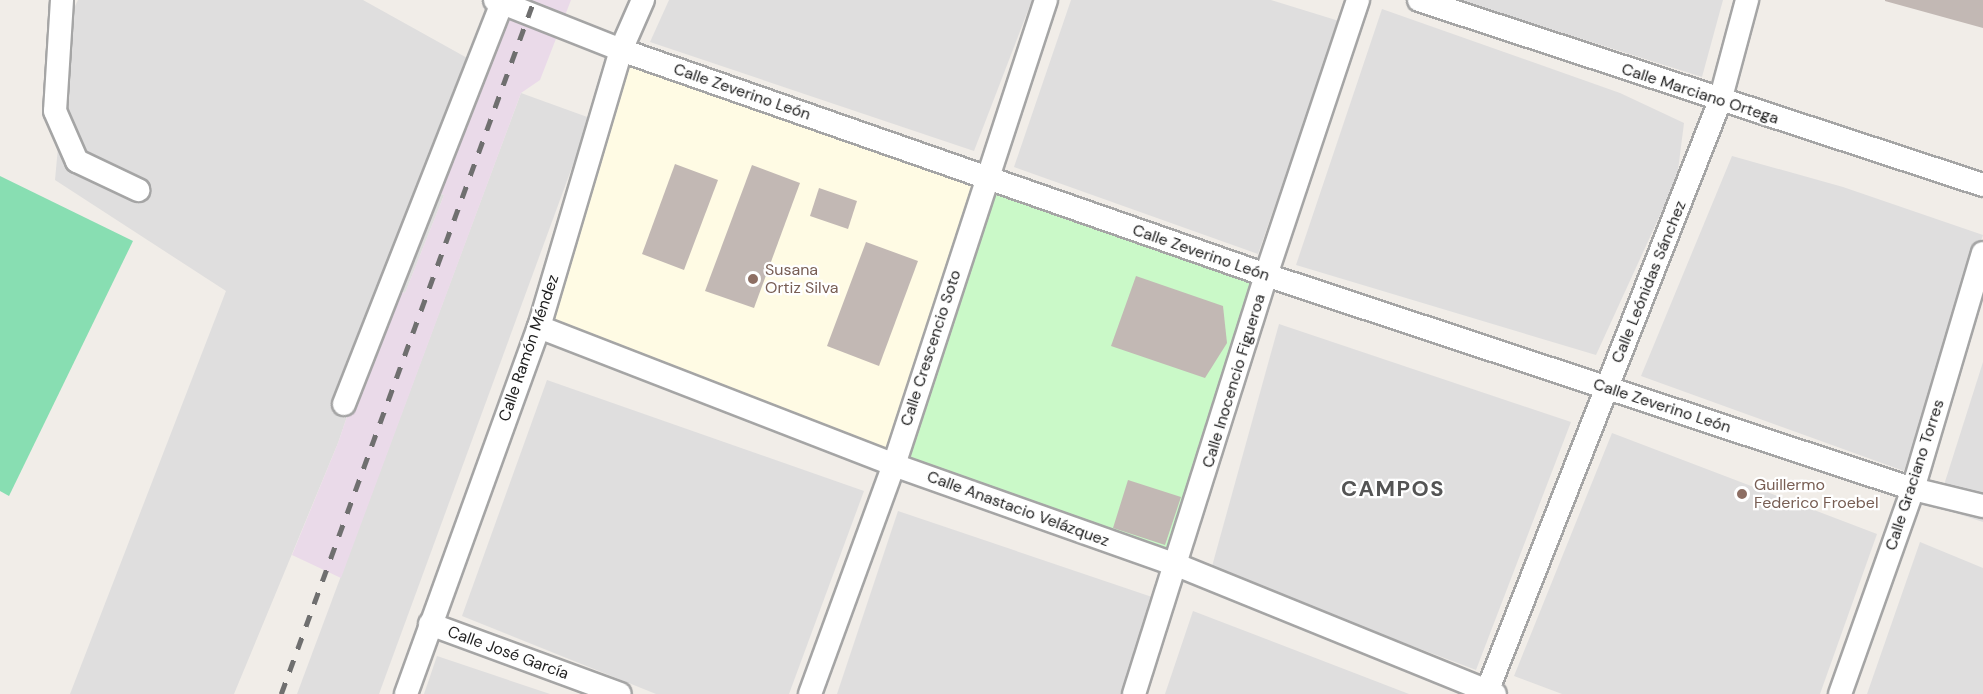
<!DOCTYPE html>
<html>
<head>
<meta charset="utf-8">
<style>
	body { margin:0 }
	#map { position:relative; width:1983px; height:694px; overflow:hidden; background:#f1ede8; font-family:"DM Sans",sans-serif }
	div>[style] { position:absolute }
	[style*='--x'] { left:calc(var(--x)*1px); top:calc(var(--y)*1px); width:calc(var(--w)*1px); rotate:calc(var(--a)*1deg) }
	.residential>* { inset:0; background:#dfdede }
	.industrial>* { inset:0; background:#eadae9 }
	.education>* { inset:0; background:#fffbe4 }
	.park>* { inset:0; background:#caf9c8 }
	.pitch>* { inset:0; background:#88deb2 }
	.building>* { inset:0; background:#c2b8b4 }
	.roads { filter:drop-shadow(2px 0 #a5a5a5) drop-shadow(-2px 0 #a5a5a5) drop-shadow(0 2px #a5a5a5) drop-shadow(0 -2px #a5a5a5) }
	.minor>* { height:22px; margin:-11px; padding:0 11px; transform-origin:11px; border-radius:11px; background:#fff }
	.rail>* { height:4.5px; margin-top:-2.25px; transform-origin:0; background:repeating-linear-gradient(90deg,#6f6f6f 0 12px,transparent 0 24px) }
	.dots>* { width:16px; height:16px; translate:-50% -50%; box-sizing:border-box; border:3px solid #fff; border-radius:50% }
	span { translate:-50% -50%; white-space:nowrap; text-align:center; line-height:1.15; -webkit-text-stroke:4.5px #fff; paint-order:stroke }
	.street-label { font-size:16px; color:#212121 }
	.education-label { font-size:16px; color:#785e54 }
	.left { translate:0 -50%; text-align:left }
	.district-label { font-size:22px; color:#545454; font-weight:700; letter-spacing:1.5px }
</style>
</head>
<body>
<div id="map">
	<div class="residential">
		<i style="clip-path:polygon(78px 0,363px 0,469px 59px,426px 188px,444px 195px,405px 293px,391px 288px,338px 443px,234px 694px,70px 694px,226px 291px,55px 180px,70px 16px)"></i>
		<i style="clip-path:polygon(669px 0,1032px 0,974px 151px,650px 42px)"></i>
		<i style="clip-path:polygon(1071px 0,1271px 0,1339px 21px,1258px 254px,1014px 167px)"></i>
		<i style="clip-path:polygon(1458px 0,1723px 0,1702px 77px)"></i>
		<i style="clip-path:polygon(1382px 9px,1620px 93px,1684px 123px,1677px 178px,1596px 355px,1296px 265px)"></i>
		<i style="clip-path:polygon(521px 93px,590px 118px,379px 694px,297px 694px)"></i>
		<i style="clip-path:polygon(1732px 156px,1843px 187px,1983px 235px,1904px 471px,1641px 376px)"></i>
		<i style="clip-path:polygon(1279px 324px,1571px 422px,1476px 670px,1211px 570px)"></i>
		<i style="clip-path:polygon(1983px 362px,1983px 522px,1937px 507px)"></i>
		<i style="clip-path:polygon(547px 380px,864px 491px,789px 694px,656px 694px,462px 616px)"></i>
		<i style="clip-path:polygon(1612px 433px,1877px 534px,1820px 694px,1562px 694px,1514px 676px)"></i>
		<i style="clip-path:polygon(898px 511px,1155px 598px,1123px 694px,837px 694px)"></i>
		<i style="clip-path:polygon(1920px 542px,1983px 568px,1983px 694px,1867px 694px)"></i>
		<i style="clip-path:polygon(1193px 611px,1409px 694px,1165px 694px)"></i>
		<i style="clip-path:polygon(437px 656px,550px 694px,424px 694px)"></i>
	</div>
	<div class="industrial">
		<i style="clip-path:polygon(495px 0,571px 0,540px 80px,521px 93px,341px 578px,292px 555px,338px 443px,391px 288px,405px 293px,444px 195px,425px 188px)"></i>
	</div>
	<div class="education">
		<i style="clip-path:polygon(621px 50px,986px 178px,894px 465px,539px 327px)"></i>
	</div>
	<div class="park">
		<i style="clip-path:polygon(986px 178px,1266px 275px,1177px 565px,894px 465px)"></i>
	</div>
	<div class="pitch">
		<i style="clip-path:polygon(0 176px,133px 241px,9px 496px,0 491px)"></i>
	</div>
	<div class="building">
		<i style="clip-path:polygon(1885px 0,1983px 0,1983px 28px,1885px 1px)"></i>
		<i style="clip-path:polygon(675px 164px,718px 180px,684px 270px,642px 254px)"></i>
		<i style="clip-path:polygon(752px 165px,800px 183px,754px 308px,705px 291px)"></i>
		<i style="clip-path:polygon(819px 188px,857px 201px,848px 229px,810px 216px)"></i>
		<i style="clip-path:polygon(866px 242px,918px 261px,879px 366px,827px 346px)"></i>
		<i style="clip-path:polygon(1136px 276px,1223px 306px,1227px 343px,1205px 378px,1111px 346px)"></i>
		<i style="clip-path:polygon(1128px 480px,1181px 497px,1165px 545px,1113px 528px)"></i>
	</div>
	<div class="roads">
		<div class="minor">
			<i style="--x:62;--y:0;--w:111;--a:93.6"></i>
			<i style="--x:55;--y:111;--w:55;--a:66.3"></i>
			<i style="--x:77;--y:161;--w:68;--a:25.4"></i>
			<i style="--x:495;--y:0;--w:136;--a:21.6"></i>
			<i style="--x:621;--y:50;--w:683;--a:19.23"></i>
			<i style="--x:1266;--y:275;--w:681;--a:18.3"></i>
			<i style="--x:1913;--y:489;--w:72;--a:13.7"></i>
			<i style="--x:1419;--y:0;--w:594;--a:18.16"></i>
			<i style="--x:539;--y:327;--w:381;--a:21.2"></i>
			<i style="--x:894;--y:465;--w:300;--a:19.5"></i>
			<i style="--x:1177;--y:565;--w:343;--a:22.1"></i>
			<i style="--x:344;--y:404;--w:431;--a:-68.5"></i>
			<i style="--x:430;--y:624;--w:202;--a:20.2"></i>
			<i style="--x:406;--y:694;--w:390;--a:-70.1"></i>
			<i style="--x:539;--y:327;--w:289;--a:-73.5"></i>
			<i style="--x:621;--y:50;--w:55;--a:-66.3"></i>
			<i style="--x:810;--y:694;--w:244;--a:-69.9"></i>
			<i style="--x:894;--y:465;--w:489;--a:-71.9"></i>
			<i style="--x:1134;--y:694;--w:439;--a:-72.5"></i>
			<i style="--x:1266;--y:275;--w:290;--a:-71.5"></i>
			<i style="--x:1486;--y:694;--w:637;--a:-68.47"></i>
			<i style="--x:1720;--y:101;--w:105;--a:-75"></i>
			<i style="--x:1840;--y:694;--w:218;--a:-70.4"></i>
			<i style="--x:1913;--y:489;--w:246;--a:-73.5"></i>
		</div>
	</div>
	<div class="rail">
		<i style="--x:281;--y:694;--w:739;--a:-69.97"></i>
	</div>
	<div class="dots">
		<i style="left:753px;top:279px;background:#8d6e63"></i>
		<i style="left:1742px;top:494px;background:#8d6e63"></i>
	</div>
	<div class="street-label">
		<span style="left:742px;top:92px;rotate:19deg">Calle Zeverino León</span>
		<span style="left:1700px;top:94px;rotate:18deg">Calle Marciano Ortega</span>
		<span style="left:1201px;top:253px;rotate:19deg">Calle Zeverino León</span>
		<span style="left:1649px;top:282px;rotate:-68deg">Calle Leónidas Sánchez</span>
		<span style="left:529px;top:348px;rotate:-71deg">Calle Ramón Méndez</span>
		<span style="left:931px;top:348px;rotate:-72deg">Calle Crescencio Soto</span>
		<span style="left:1234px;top:381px;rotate:-73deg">Calle Inocencio Figueroa</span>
		<span style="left:1662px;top:406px;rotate:18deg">Calle Zeverino León</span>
		<span style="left:1915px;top:475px;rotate:-72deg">Calle Graciano Torres</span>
		<span style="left:1018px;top:509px;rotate:20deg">Calle Anastacio Velázquez</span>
		<span style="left:508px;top:653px;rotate:20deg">Calle José García</span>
	</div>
	<div class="education-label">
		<span class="left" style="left:765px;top:279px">Susana<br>Ortiz Silva</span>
		<span class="left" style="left:1754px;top:494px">Guillermo<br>Federico Froebel</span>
	</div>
	<div class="district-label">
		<span style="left:1393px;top:489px">CAMPOS</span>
	</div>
</div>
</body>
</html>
